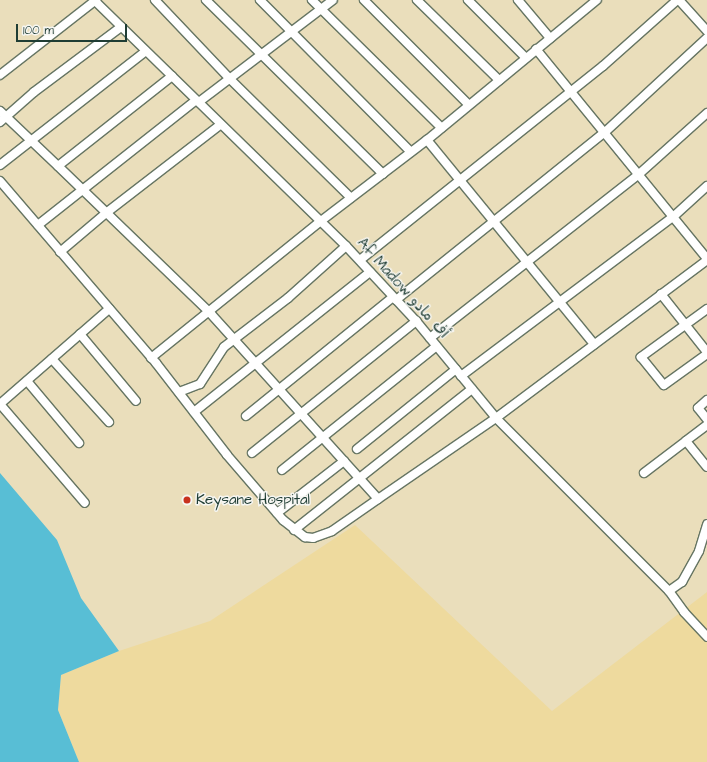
<!DOCTYPE html>
<html>
<head>
<meta charset="utf-8">
<style>
	body { margin:0 }
	#map { position:relative; width:707px; height:762px; overflow:hidden; background:#eadebb; font-family:"Architects Daughter","Playpen Sans Arabic",sans-serif }
	div>[style] { position:absolute }
	[style*='--x'] { left:calc(var(--x)*1px); top:calc(var(--y)*1px); width:calc(var(--w)*1px); rotate:calc(var(--a)*1deg) }
	.sand>* { inset:0; background:#eeda9e }
	.water>* { inset:0; background:#58bed5 }
	.roads { filter:drop-shadow(1px 0 #667563) drop-shadow(-1px 0 #667563) drop-shadow(0 1px #667563) drop-shadow(0 -1px #667563) }
	.minor>* { height:8px; margin:-4px; padding:0 4px; transform-origin:4px; border-radius:4px; background:#fff }
	.dots>* { width:11px; height:11px; translate:-50% -50%; box-sizing:border-box; border:2px solid #f6f6f2; border-radius:50% }
	span { translate:-50% -50%; white-space:nowrap; text-align:center; line-height:1.15; -webkit-text-stroke:3px #f6f6f2; paint-order:stroke }
	.street-label { font-size:15px; color:#1f3d34 }
	.poi-label { font-size:15px; color:#1f3d34 }
	.left { translate:0 -50%; text-align:left }
	.scale { position:absolute; left:16px; top:24px; width:111px; height:18px; box-sizing:border-box; border:2px solid #1f3d34; border-top:0; padding-left:5px; font-size:12px; line-height:14px; white-space:nowrap; color:#1f3d34; -webkit-text-stroke:3px #f6f6f2; paint-order:stroke }
</style>
</head>
<body>
<div id="map">
	<div class="sand">
		<i style="clip-path:polygon(355px 525px,552px 711px,707px 592px,707px 762px,79px 762px,58px 710px,61px 675px,119px 651px,210px 621px)"></i>
	</div>
	<div class="water">
		<i style="clip-path:polygon(0 473px,57px 540px,81px 598px,119px 651px,61px 675px,58px 710px,79px 762px,0 762px)"></i>
	</div>
	<div class="roads">
		<div class="minor">
			<i style="--x:94;--y:0;--w:352;--a:44.3"></i>
			<i style="--x:346;--y:246;--w:103;--a:47"></i>
			<i style="--x:416;--y:321;--w:126;--a:50.5"></i>
			<i style="--x:496;--y:418;--w:245;--a:45"></i>
			<i style="--x:669;--y:591;--w:26;--a:54"></i>
			<i style="--x:684;--y:612;--w:34;--a:47"></i>
			<i style="--x:155;--y:0;--w:110;--a:46.5"></i>
			<i style="--x:231;--y:80;--w:168;--a:44.5"></i>
			<i style="--x:206;--y:0;--w:248;--a:44.5"></i>
			<i style="--x:260;--y:0;--w:214;--a:45.2"></i>
			<i style="--x:312;--y:0;--w:182;--a:44.6"></i>
			<i style="--x:364;--y:0;--w:148;--a:45"></i>
			<i style="--x:417;--y:0;--w:115;--a:44.3"></i>
			<i style="--x:468;--y:0;--w:82;--a:45"></i>
			<i style="--x:518;--y:0;--w:50;--a:49.9"></i>
			<i style="--x:679;--y:0;--w:42;--a:47.9"></i>
			<i style="--x:536;--y:49;--w:271;--a:50.8"></i>
			<i style="--x:0;--y:75;--w:122;--a:-38"></i>
			<i style="--x:172;--y:76;--w:145;--a:141.7"></i>
			<i style="--x:58;--y:166;--w:213;--a:44"></i>
			<i style="--x:211;--y:314;--w:249;--a:47.9"></i>
			<i style="--x:199;--y:102;--w:168;--a:-37.3"></i>
			<i style="--x:0;--y:111;--w:80;--a:43.5"></i>
			<i style="--x:0;--y:122;--w:45;--a:-41.4"></i>
			<i style="--x:34;--y:92;--w:109;--a:-36.8"></i>
			<i style="--x:427;--y:140;--w:264;--a:50.7"></i>
			<i style="--x:0;--y:165;--w:185;--a:-38"></i>
			<i style="--x:0;--y:181;--w:240;--a:49.4"></i>
			<i style="--x:156;--y:363;--w:116;--a:52.3"></i>
			<i style="--x:227;--y:455;--w:86;--a:49.3"></i>
			<i style="--x:283;--y:520;--w:28;--a:38"></i>
			<i style="--x:305;--y:537;--w:8;--a:7"></i>
			<i style="--x:313;--y:538;--w:20;--a:-20"></i>
			<i style="--x:332;--y:531;--w:56;--a:-34.8"></i>
			<i style="--x:378;--y:499;--w:143;--a:-34.5"></i>
			<i style="--x:496;--y:418;--w:264;--a:-36.8"></i>
			<i style="--x:38;--y:225;--w:201;--a:-38.3"></i>
			<i style="--x:60;--y:252;--w:60;--a:-40.3"></i>
			<i style="--x:106;--y:213;--w:145;--a:-37.7"></i>
			<i style="--x:360;--y:260;--w:311;--a:-38.6"></i>
			<i style="--x:603;--y:66;--w:99;--a:-41.7"></i>
			<i style="--x:661;--y:294;--w:74;--a:51.6"></i>
			<i style="--x:396;--y:300;--w:267;--a:-38.8"></i>
			<i style="--x:604;--y:133;--w:140;--a:-42.7"></i>
			<i style="--x:707;--y:309;--w:82;--a:144"></i>
			<i style="--x:641;--y:357;--w:36;--a:51"></i>
			<i style="--x:664;--y:385;--w:53;--a:-35.8"></i>
			<i style="--x:80;--y:334;--w:87;--a:50.1"></i>
			<i style="--x:430;--y:338;--w:264;--a:-38.1"></i>
			<i style="--x:638;--y:175;--w:93;--a:-41.9"></i>
			<i style="--x:151;--y:358;--w:218;--a:-38.9"></i>
			<i style="--x:321;--y:221;--w:133;--a:-37.4"></i>
			<i style="--x:427;--y:140;--w:220;--a:-39.5"></i>
			<i style="--x:52;--y:359;--w:85;--a:47.9"></i>
			<i style="--x:461;--y:376;--w:265;--a:-36.9"></i>
			<i style="--x:673;--y:217;--w:46;--a:-42.4"></i>
			<i style="--x:27;--y:381;--w:81;--a:50"></i>
			<i style="--x:179;--y:392;--w:22;--a:-21"></i>
			<i style="--x:200;--y:384;--w:44;--a:-57"></i>
			<i style="--x:224;--y:347;--w:81;--a:-37.4"></i>
			<i style="--x:288;--y:298;--w:78;--a:-41.9"></i>
			<i style="--x:707;--y:400;--w:12;--a:138"></i>
			<i style="--x:698;--y:408;--w:14;--a:51"></i>
			<i style="--x:0;--y:404;--w:145;--a:-41.1"></i>
			<i style="--x:0;--y:404;--w:130;--a:49.4"></i>
			<i style="--x:194;--y:412;--w:225;--a:-38.5"></i>
			<i style="--x:246;--y:416;--w:189;--a:-39"></i>
			<i style="--x:707;--y:425;--w:26;--a:143"></i>
			<i style="--x:686;--y:441;--w:33;--a:51"></i>
			<i style="--x:357;--y:449;--w:127;--a:-38.9"></i>
			<i style="--x:252;--y:453;--w:211;--a:-38.8"></i>
			<i style="--x:282;--y:470;--w:198;--a:-38.7"></i>
			<i style="--x:644;--y:473;--w:53;--a:-37.3"></i>
			<i style="--x:277;--y:513;--w:85;--a:-37.8"></i>
			<i style="--x:294;--y:530;--w:227;--a:-38.4"></i>
			<i style="--x:669;--y:591;--w:16;--a:-35"></i>
			<i style="--x:682;--y:582;--w:35;--a:-61"></i>
			<i style="--x:699;--y:551;--w:28;--a:-73"></i>
		</div>
	</div>
	<div class="dots">
		<i style="left:187px;top:500px;background:#c8321e"></i>
	</div>
	<div class="street-label">
		<span style="left:403px;top:288px;rotate:48deg">Af Madow أف مادو</span>
	</div>
	<div class="poi-label">
		<span class="left" style="left:196px;top:500px">Keysane Hospital</span>
	</div>
	<div class="scale">100 m</div>
</div>
</body>
</html>
